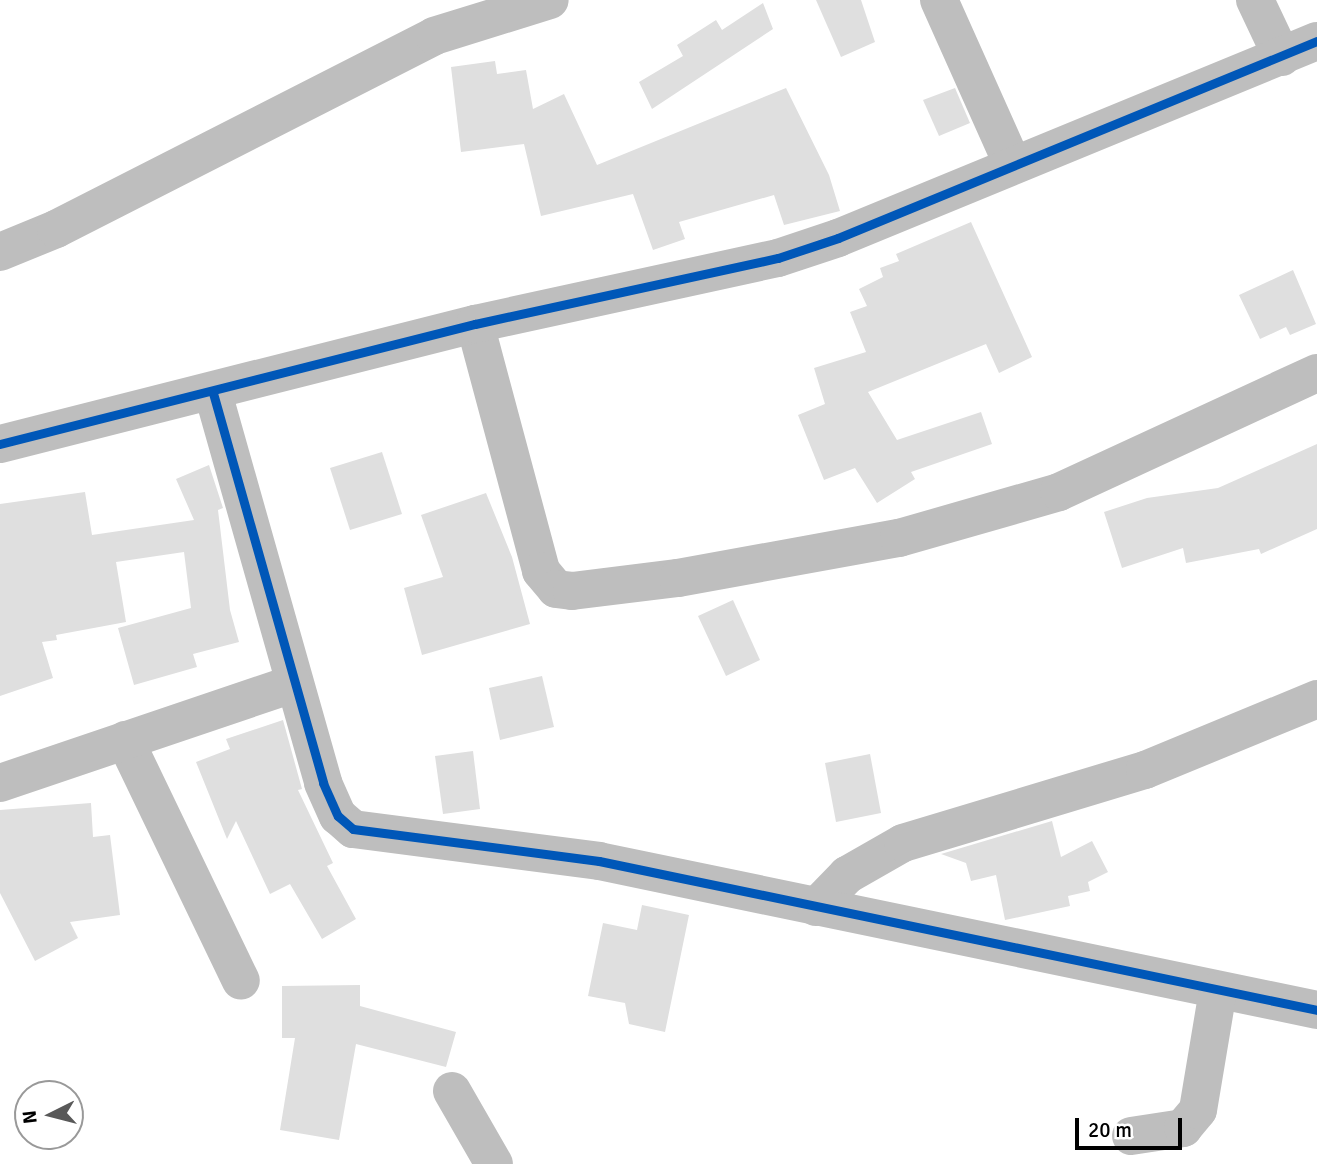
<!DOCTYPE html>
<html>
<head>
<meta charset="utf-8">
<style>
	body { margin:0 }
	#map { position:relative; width:1317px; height:1164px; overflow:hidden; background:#fff; font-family:Signika,sans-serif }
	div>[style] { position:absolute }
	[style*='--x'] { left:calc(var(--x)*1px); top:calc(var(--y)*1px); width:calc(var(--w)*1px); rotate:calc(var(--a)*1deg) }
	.building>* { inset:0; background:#dfdfdf }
	.minor>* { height:38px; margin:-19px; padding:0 19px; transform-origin:19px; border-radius:19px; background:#bebebe }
	.cycleway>* { height:9px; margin:-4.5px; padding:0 4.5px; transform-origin:4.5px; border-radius:4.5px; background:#0057b8 }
	span { translate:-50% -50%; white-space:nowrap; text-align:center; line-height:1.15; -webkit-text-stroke:7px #fff; paint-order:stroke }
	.north { position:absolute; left:14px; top:1080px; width:70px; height:70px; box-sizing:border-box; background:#fff; border:2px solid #999; border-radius:50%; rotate:264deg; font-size:19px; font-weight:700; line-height:28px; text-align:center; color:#000 }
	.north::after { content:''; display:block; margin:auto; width:24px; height:32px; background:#595959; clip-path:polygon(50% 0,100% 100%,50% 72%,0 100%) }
	.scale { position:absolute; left:1075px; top:1118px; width:107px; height:32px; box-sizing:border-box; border:4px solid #000; border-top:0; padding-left:9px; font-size:21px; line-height:24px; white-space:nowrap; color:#000; -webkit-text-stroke:5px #fff; paint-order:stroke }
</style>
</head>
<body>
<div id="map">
	<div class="building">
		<i style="clip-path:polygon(816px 0,861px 0,875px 42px,841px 57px)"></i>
		<i style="clip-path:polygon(763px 3px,773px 29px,652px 109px,639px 82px,683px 56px,677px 45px,716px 20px,722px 30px)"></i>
		<i style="clip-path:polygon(495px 61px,497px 74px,526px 70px,533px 109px,564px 94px,597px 165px,786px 88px,829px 175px,840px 211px,784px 225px,774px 195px,679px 222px,685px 239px,653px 250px,633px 194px,541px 216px,524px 144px,461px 152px,451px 67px)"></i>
		<i style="clip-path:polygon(955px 88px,970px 123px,939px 136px,923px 100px)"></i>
		<i style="clip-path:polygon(971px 222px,1032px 357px,999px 373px,986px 344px,868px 392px,897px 440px,981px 412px,992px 444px,911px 472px,915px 479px,877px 503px,855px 468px,824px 480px,798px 415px,825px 404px,814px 368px,866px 352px,850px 312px,867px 306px,859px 289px,883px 277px,880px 268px,899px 261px,896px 254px)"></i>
		<i style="clip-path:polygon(1293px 270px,1316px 324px,1290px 335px,1286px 327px,1260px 339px,1239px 295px)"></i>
		<i style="clip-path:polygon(1317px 444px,1317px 529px,1261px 554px,1259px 549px,1186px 563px,1183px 548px,1122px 568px,1104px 512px,1147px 498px,1218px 488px)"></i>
		<i style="clip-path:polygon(382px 452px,402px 514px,350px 530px,330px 468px)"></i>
		<i style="clip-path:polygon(209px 465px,223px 508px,218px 510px,230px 610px,239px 642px,193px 654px,197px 667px,134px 685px,118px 628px,191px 608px,184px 552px,116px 562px,126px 622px,56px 635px,57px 640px,42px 642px,53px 678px,0 696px,0 504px,85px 492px,92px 535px,194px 520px,176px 479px)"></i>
		<i style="clip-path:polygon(486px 493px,512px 557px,530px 624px,422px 655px,404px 588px,443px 577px,421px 515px)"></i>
		<i style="clip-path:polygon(733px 600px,760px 660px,726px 676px,698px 616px)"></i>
		<i style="clip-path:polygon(542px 676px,554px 727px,500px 740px,489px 688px)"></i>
		<i style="clip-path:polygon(283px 720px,302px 789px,298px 790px,333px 863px,327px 866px,356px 919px,322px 939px,290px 884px,270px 894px,236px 821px,227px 839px,196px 762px,230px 749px,226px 739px)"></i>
		<i style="clip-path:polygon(473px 751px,480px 809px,443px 814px,435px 756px)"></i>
		<i style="clip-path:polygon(870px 754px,881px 813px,836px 822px,825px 763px)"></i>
		<i style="clip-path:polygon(91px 803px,93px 837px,110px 835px,120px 915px,70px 922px,78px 938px,35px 961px,0 893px,0 810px)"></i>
		<i style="clip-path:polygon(1052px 821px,1061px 857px,1092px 841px,1108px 872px,1088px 882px,1090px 891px,1068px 896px,1070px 906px,1005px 920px,996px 875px,971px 881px,966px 863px,941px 854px)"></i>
		<i style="clip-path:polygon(642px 905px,689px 915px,665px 1032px,629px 1024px,625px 1003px,588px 996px,603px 923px,637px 930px)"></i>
		<i style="clip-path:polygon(360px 985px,360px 1006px,456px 1032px,446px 1067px,356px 1044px,339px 1140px,280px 1130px,295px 1038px,282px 1038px,282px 986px)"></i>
	</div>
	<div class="minor">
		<i style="--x:939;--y:0;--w:179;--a:65.9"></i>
		<i style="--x:1255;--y:0;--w:63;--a:64.7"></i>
		<i style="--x:0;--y:252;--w:61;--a:-22.3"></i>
		<i style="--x:56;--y:229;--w:424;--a:-27"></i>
		<i style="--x:434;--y:36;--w:121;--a:-17.2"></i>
		<i style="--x:475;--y:324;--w:256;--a:75"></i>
		<i style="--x:541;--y:571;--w:23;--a:50"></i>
		<i style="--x:556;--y:589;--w:16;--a:7"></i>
		<i style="--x:572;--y:591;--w:107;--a:-7"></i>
		<i style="--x:678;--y:578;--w:225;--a:-10.3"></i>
		<i style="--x:899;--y:538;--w:166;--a:-16"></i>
		<i style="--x:1059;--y:492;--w:284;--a:-24.8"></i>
		<i style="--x:213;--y:393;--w:405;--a:74.2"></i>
		<i style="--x:323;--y:783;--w:36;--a:66"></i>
		<i style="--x:338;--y:816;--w:20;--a:41"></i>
		<i style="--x:353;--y:829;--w:248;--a:7.4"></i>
		<i style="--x:599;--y:861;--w:733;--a:11.72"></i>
		<i style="--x:0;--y:444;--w:490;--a:-14.2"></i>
		<i style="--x:475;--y:324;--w:310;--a:-12.3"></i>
		<i style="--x:778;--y:258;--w:63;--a:-18.4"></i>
		<i style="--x:838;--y:238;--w:518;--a:-22.36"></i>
		<i style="--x:125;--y:740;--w:267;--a:64.3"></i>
		<i style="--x:0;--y:783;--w:309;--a:-18.7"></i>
		<i style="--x:816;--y:907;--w:45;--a:-45.9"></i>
		<i style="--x:847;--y:875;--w:64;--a:-29.7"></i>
		<i style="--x:903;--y:843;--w:253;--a:-16.8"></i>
		<i style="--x:1145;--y:770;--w:186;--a:-22.4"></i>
		<i style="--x:452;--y:1091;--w:84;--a:60.1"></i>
		<i style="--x:1131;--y:1136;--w:53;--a:-8.7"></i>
		<i style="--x:1183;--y:1128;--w:23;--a:-50"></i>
		<i style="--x:1198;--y:1110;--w:121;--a:-80.5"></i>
	</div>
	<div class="cycleway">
		<i style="--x:213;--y:393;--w:405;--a:74.2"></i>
		<i style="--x:323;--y:783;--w:36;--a:66"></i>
		<i style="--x:338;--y:816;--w:20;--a:41"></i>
		<i style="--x:353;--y:829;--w:248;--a:7.4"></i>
		<i style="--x:599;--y:861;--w:733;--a:11.72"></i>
		<i style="--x:0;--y:444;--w:490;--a:-14.2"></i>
		<i style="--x:475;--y:324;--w:310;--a:-12.3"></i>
		<i style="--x:778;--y:258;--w:63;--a:-18.4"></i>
		<i style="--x:838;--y:238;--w:518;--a:-22.36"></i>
	</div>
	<div class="north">N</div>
	<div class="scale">20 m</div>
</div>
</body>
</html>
